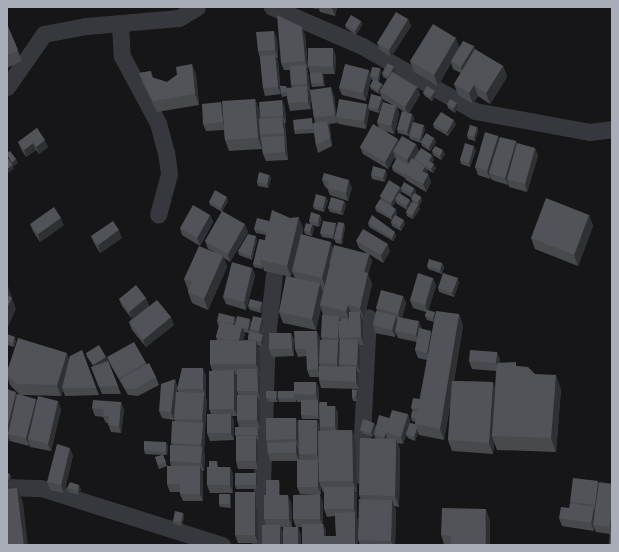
<!DOCTYPE html>
<html>
<head>
<meta charset="utf-8">
<style>
	body { margin:0 }
	#map { position:relative; width:619px; height:552px; overflow:hidden; background:#161618; font-family:"Titillium Web",sans-serif }
	div>[style] { position:absolute }
	[style*='--x'] { left:calc(var(--x)*1px); top:calc(var(--y)*1px); width:calc(var(--w)*1px); rotate:calc(var(--a)*1deg) }
	.street>* { height:17px; margin:-8.5px; padding:0 8.5px; transform-origin:8.5px; border-radius:8.5px; background:#37383d }
	.wall>* { inset:0; background:#47494d }
	.shaded-wall>* { inset:0; background:#2f3033 }
	.building>* { inset:0; background:#525359 }
	span { translate:-50% -50%; white-space:nowrap; text-align:center; line-height:1.15; -webkit-text-stroke:3.5px #111113; paint-order:stroke }
	.frame { position:absolute; inset:0; border:8px solid #a8adb8; pointer-events:none }
</style>
</head>
<body>
<div id="map">
	<div class="street">
		<i style="--x:272;--y:7;--w:98;--a:23.4"></i>
		<i style="--x:362;--y:46;--w:130;--a:29.9"></i>
		<i style="--x:475;--y:111;--w:116;--a:10.4"></i>
		<i style="--x:589;--y:132;--w:23;--a:-7"></i>
		<i style="--x:120;--y:23;--w:33;--a:87"></i>
		<i style="--x:122;--y:56;--w:76;--a:61.8"></i>
		<i style="--x:158;--y:123;--w:30;--a:75"></i>
		<i style="--x:166;--y:152;--w:22;--a:82"></i>
		<i style="--x:169;--y:174;--w:42;--a:105"></i>
		<i style="--x:7;--y:87;--w:65;--a:-55.1"></i>
		<i style="--x:44;--y:34;--w:43;--a:-10.8"></i>
		<i style="--x:86;--y:26;--w:93;--a:-4.9"></i>
		<i style="--x:179;--y:18;--w:21;--a:-31"></i>
		<i style="--x:360;--y:475;--w:158;--a:-87.1"></i>
		<i style="--x:7;--y:487;--w:34;--a:2"></i>
		<i style="--x:41;--y:488;--w:190;--a:17.5"></i>
		<i style="--x:260;--y:545;--w:208;--a:-88.1"></i>
		<i style="--x:267;--y:337;--w:62;--a:-83.6"></i>
	</div>
	<div class="wall">
		<i style="clip-path:polygon(308px 7px,318px 7px,317px 9px)"></i>
		<i style="clip-path:polygon(318px 7px,337px 7px,335px 16px,320px 12px)"></i>
		<i style="clip-path:polygon(408px 19px,411px 26px,391px 57px,380px 50px,377px 43px)"></i>
		<i style="clip-path:polygon(361px 21px,362px 25px,356px 35px,346px 28px,345px 25px)"></i>
		<i style="clip-path:polygon(7px 24px,22px 61px,7px 68px)"></i>
		<i style="clip-path:polygon(305px 35px,308px 68px,307px 68px,308px 72px,310px 90px,334px 95px,336px 114px,367px 104px,369px 112px,366px 129px,339px 124px,337px 121px,338px 123px,329px 124px,330px 129px,332px 146px,318px 153px,316px 145px,314px 133px,295px 134px,294px 130px,315px 123px,314px 118px,310px 91px,309px 91px,310px 94px,311px 109px,290px 111px,288px 103px,287px 96px,282px 97px,281px 93px,286px 86px,287px 88px,292px 88px,291px 85px,290px 70px,284px 70px,281px 63px)"></i>
		<i style="clip-path:polygon(277px 38px,278px 58px,276px 58px,278px 62px,281px 94px,265px 96px,263px 88px,260px 58px,258px 51px)"></i>
		<i style="clip-path:polygon(474px 46px,475px 50px,503px 66px,507px 77px,490px 104px,478px 96px,473px 104px,458px 95px,454px 84px,461px 73px,453px 69px,451px 63px,438px 86px,414px 72px,410px 61px,459px 47px)"></i>
		<i style="clip-path:polygon(336px 56px,335px 74px,323px 74px,325px 86px,312px 87px,311px 83px,310px 73px,308px 66px)"></i>
		<i style="clip-path:polygon(192px 64px,196px 75px,199px 105px,157px 112px,143px 84px,139px 73px,151px 71px,153px 78px,167px 82px)"></i>
		<i style="clip-path:polygon(380px 68px,381px 72px,379px 81px,378px 81px,382px 84px,383px 86px,387px 79px,383px 77px,382px 73px,396px 70px,394px 73px,417px 87px,420px 95px,409px 113px,412px 114px,414px 118px,409px 136px,398px 133px,397px 129px,404px 112px,397px 107px,399px 114px,394px 134px,385px 131px,399px 141px,416px 144px,419px 152px,434px 159px,432px 163px,436px 168px,433px 173px,426px 169px,431px 182px,426px 192px,406px 180px,405px 178px,393px 171px,392px 167px,396px 159px,395px 157px,388px 169px,363px 154px,360px 147px,379px 128px,377px 122px,393px 105px,382px 99px,380px 93px,379px 94px,371px 89px,370px 86px,373px 80px,372px 80px,371px 78px,366px 101px,342px 95px,339px 88px,369px 70px,370px 75px)"></i>
		<i style="clip-path:polygon(435px 91px,436px 95px,432px 101px,425px 96px,423px 93px)"></i>
		<i style="clip-path:polygon(255px 99px,259px 110px,260px 119px,260px 117px,282px 100px,285px 108px,286px 123px,285px 123px,288px 160px,266px 161px,263px 154px,261px 137px,262px 149px,229px 151px,225px 140px,224px 130px,206px 131px,203px 124px)"></i>
		<i style="clip-path:polygon(383px 101px,379px 113px,369px 110px,368px 107px)"></i>
		<i style="clip-path:polygon(457px 103px,458px 107px,455px 113px,448px 108px,447px 104px)"></i>
		<i style="clip-path:polygon(433px 124px,456px 124px,448px 136px,434px 128px)"></i>
		<i style="clip-path:polygon(477px 127px,478px 131px,475px 141px,468px 139px,467px 135px)"></i>
		<i style="clip-path:polygon(37px 128px,48px 147px,39px 154px,36px 150px,26px 157px,21px 149px,18px 142px)"></i>
		<i style="clip-path:polygon(425px 129px,422px 139px,434px 138px,436px 142px,430px 151px,422px 146px,421px 143px,410px 139px,409px 136px)"></i>
		<i style="clip-path:polygon(498px 136px,499px 139px,516px 141px,517px 144px,535px 148px,538px 156px,527px 192px,509px 187px,508px 183px,508px 185px,492px 180px,490px 177px,490px 179px,478px 175px,475px 167px)"></i>
		<i style="clip-path:polygon(476px 150px,470px 167px,461px 164px,460px 160px)"></i>
		<i style="clip-path:polygon(432px 151px,445px 154px,441px 160px,433px 155px)"></i>
		<i style="clip-path:polygon(387px 174px,385px 182px,372px 179px,371px 175px)"></i>
		<i style="clip-path:polygon(269px 175px,271px 178px,268px 188px,258px 186px,257px 182px)"></i>
		<i style="clip-path:polygon(322px 180px,352px 188px,348px 201px,330px 195px,327px 188px,325px 187px)"></i>
		<i style="clip-path:polygon(400px 187px,401px 188px,414px 188px,416px 192px,415px 193px,421px 197px,422px 201px,419px 206px,418px 206px,420px 209px,413px 219px,407px 216px,406px 212px,412px 202px,412px 198px,402px 192px,402px 191px,400px 194px,410px 200px,411px 204px,407px 210px,396px 203px,396px 201px,392px 207px,381px 200px,380px 196px)"></i>
		<i style="clip-path:polygon(328px 200px,324px 212px,314px 209px,313px 206px)"></i>
		<i style="clip-path:polygon(228px 201px,222px 211px,248px 232px,230px 262px,224px 258px,227px 267px,208px 310px,192px 303px,188px 292px,188px 290px,184px 279px,214px 252px,208px 249px,205px 241px,222px 212px,210px 205px,209px 202px)"></i>
		<i style="clip-path:polygon(344px 201px,346px 204px,343px 215px,330px 212px,328px 208px)"></i>
		<i style="clip-path:polygon(375px 207px,397px 213px,396px 215px,405px 224px,401px 231px,392px 226px,391px 222px,392px 220px,376px 211px)"></i>
		<i style="clip-path:polygon(210px 215px,213px 222px,200px 246px,182px 235px,180px 228px)"></i>
		<i style="clip-path:polygon(589px 215px,593px 226px,578px 266px,535px 249px,531px 238px)"></i>
		<i style="clip-path:polygon(322px 219px,319px 227px,312px 225px,314px 228px,312px 236px,305px 234px,304px 230px,310px 224px,309px 221px)"></i>
		<i style="clip-path:polygon(269px 221px,303px 228px,302px 235px,334px 248px,368px 254px,359px 248px,356px 241px,390px 251px,383px 263px,369px 254px,372px 261px,368px 274px,372px 284px,364px 319px,363px 319px,364px 345px,359px 345px,360px 348px,360px 372px,358px 372px,359px 374px,359px 389px,321px 388px,319px 380px,319px 377px,310px 377px,307px 370px,307px 356px,298px 357px,295px 349px,320px 338px,320px 345px,322px 340px,321px 337px,323px 315px,321px 308px,316px 330px,283px 323px,279px 312px,295px 278px,292px 272px,291px 277px,264px 271px,263px 267px,262px 269px,254px 267px,253px 264px,265px 240px,266px 235px,256px 233px,254px 229px)"></i>
		<i style="clip-path:polygon(344px 223px,345px 227px,342px 244px,336px 243px,334px 239px,322px 237px,320px 233px)"></i>
		<i style="clip-path:polygon(368px 223px,396px 236px,393px 241px,369px 227px)"></i>
		<i style="clip-path:polygon(30px 224px,64px 225px,40px 242px,33px 231px)"></i>
		<i style="clip-path:polygon(91px 236px,122px 238px,100px 253px,94px 243px)"></i>
		<i style="clip-path:polygon(257px 240px,252px 260px,239px 255px,238px 251px)"></i>
		<i style="clip-path:polygon(442px 263px,444px 267px,442px 274px,428px 269px,427px 266px)"></i>
		<i style="clip-path:polygon(252px 268px,255px 275px,246px 310px,226px 304px,223px 297px)"></i>
		<i style="clip-path:polygon(433px 278px,436px 286px,428px 310px,435px 314px,459px 314px,463px 326px,454px 381px,493px 382px,495px 389px,496px 371px,472px 369px,469px 361px,497px 352px,500px 360px,500px 363px,518px 366px,535px 374px,561px 389px,556px 452px,497px 450px,494px 442px,493px 454px,452px 451px,448px 440px,451px 400px,444px 440px,419px 435px,418px 432px,415px 441px,408px 438px,406px 435px,403px 444px,398px 443px,400px 450px,399px 507px,394px 506px,396px 511px,395px 545px,360px 545px,358px 540px,361px 500px,359px 495px,378px 439px,375px 438px,374px 434px,389px 418px,408px 414px,410px 422px,410px 423px,415px 424px,416px 422px,412px 421px,411px 417px,413px 411px,411px 408px,420px 400px,427px 360px,418px 358px,415px 350px,417px 342px,398px 338px,396px 333px,395px 337px,375px 333px,373px 325px,377px 311px,376px 308px,403px 296px,406px 303px,402px 318px,422px 329px,432px 333px,434px 322px,427px 320px,425px 316px,426px 312px,413px 308px,410px 300px)"></i>
		<i style="clip-path:polygon(459px 282px,454px 297px,439px 292px,438px 288px)"></i>
		<i style="clip-path:polygon(146px 298px,149px 306px,174px 325px,146px 347px,132px 330px,129px 322px,132px 319px,122px 306px,119px 299px)"></i>
		<i style="clip-path:polygon(262px 302px,263px 306px,261px 313px,250px 310px,248px 306px)"></i>
		<i style="clip-path:polygon(evenodd,262px 318px,264px 322px,261px 334px,264px 339px,262px 346px,257px 345px,260px 352px,260px 399px,258px 399px,260px 403px,260px 428px,258px 428px,259px 431px,259px 439px,257px 439px,258px 444px,258px 469px,238px 469px,236px 461px,236px 437px,235px 435px,239px 427px,237px 420px,238px 395px,237px 391px,237px 375px,236px 375px,237px 378px,237px 416px,232px 416px,234px 421px,234px 440px,210px 441px,207px 433px,211px 414px,209px 409px,212px 370px,210px 364px,217px 340px,216px 337px,219px 326px,218px 325px,217px 321px,236px 320px,251px 322px,262px 318px,244px 332px,249px 333px,248px 339px,248px 340px,243px 340px,245px 334px,244px 332px)"></i>
		<i style="clip-path:polygon(291px 333px,294px 340px,294px 356px,272px 357px,269px 349px)"></i>
		<i style="clip-path:polygon(7px 334px,16px 341px,14px 347px,7px 345px)"></i>
		<i style="clip-path:polygon(82px 350px,99px 395px,65px 396px,63px 390px,61px 396px,22px 395px,37px 401px,61px 409px,51px 451px,30px 447px,29px 444px,29px 446px,10px 441px,9px 438px,8px 443px,7px 443px,7px 389px,17px 395px,20px 395px,10px 385px,8px 379px,7px 382px,7px 366px,9px 367px,69px 359px)"></i>
		<i style="clip-path:polygon(86px 353px,108px 361px,106px 362px,108px 361px,121px 394px,102px 394px,91px 367px,94px 367px,87px 357px)"></i>
		<i style="clip-path:polygon(107px 357px,146px 363px,147px 365px,156px 377px,159px 385px,138px 396px,128px 395px,110px 364px)"></i>
		<i style="clip-path:polygon(206px 375px,206px 396px,205px 396px,207px 401px,205px 428px,204px 428px,205px 430px,204px 452px,205px 455px,204px 471px,201px 471px,203px 474px,203px 501px,183px 501px,180px 494px,180px 492px,170px 492px,167px 484px,171px 466px,170px 461px,172px 445px,171px 443px,175px 421px,174px 419px,175px 411px,174px 420px,162px 418px,159px 411px,175px 379px,177px 387px,177px 392px,178px 392px,177px 389px)"></i>
		<i style="clip-path:polygon(316px 382px,319px 390px,319px 401px,320px 404px,329px 406px,335px 406px,338px 414px,338px 430px,352px 430px,356px 441px,357px 492px,356px 492px,357px 495px,357px 516px,356px 516px,358px 520px,358px 545px,302px 545px,302px 527px,296px 527px,293px 519px,323px 502px,323px 524px,326px 531px,326px 536px,336px 536px,335px 516px,327px 517px,324px 509px,324px 492px,323px 492px,321px 487px,321px 494px,300px 494px,297px 487px,297px 461px,270px 461px,268px 453px,267px 443px,266px 440px,296px 418px,298px 425px,317px 420px,320px 427px,319px 412px,319px 419px,302px 419px,301px 415px,301px 402px,297px 402px,296px 399px,296px 402px,279px 402px,278px 398px,278px 402px,268px 402px,266px 398px,278px 394px,294px 391px)"></i>
		<i style="clip-path:polygon(358px 393px,358px 401px,353px 401px,352px 397px)"></i>
		<i style="clip-path:polygon(121px 402px,124px 410px,121px 433px,111px 432px,108px 423px,106px 423px,103px 417px,95px 416px,92px 408px)"></i>
		<i style="clip-path:polygon(374px 423px,376px 427px,373px 437px,362px 433px,360px 430px)"></i>
		<i style="clip-path:polygon(166px 442px,168px 446px,167px 455px,163px 455px,167px 466px,159px 469px,155px 457px,162px 455px,145px 454px,144px 450px)"></i>
		<i style="clip-path:polygon(73px 455px,64px 493px,50px 490px,47px 482px)"></i>
		<i style="clip-path:polygon(217px 461px,218px 467px,230px 467px,233px 474px,233px 493px,210px 493px,207px 485px,209px 467px)"></i>
		<i style="clip-path:polygon(7px 473px,11px 477px,9px 485px,7px 484px)"></i>
		<i style="clip-path:polygon(257px 477px,257px 489px,236px 489px,235px 485px)"></i>
		<i style="clip-path:polygon(280px 483px,280px 495px,291px 502px,292px 527px,281px 527px,283px 533px,283px 545px,262px 545px,266px 525px,264px 519px,266px 495px)"></i>
		<i style="clip-path:polygon(599px 483px,612px 484px,610px 534px,596px 532px,594px 528px,594px 531px,562px 526px,559px 518px,569px 508px,571px 503px,570px 502px)"></i>
		<i style="clip-path:polygon(67px 488px,81px 489px,79px 495px,68px 492px)"></i>
		<i style="clip-path:polygon(255px 492px,256px 496px,256px 507px,258px 511px,258px 543px,238px 543px,235px 535px)"></i>
		<i style="clip-path:polygon(230px 494px,231px 498px,231px 508px,220px 507px,219px 504px)"></i>
		<i style="clip-path:polygon(183px 513px,184px 517px,182px 526px,174px 524px,173px 521px)"></i>
		<i style="clip-path:polygon(490px 520px,490px 545px,440px 545px,444px 544px,441px 535px)"></i>
	</div>
	<div class="shaded-wall">
		<i style="clip-path:polygon(333px 7px,337px 7px,335px 16px,332px 8px)"></i>
		<i style="clip-path:polygon(408px 19px,411px 26px,391px 57px,389px 50px)"></i>
		<i style="clip-path:polygon(361px 21px,362px 25px,356px 35px,355px 31px)"></i>
		<i style="clip-path:polygon(302px 27px,305px 35px,308px 68px,305px 61px)"></i>
		<i style="clip-path:polygon(274px 31px,277px 38px,278px 58px,275px 50px)"></i>
		<i style="clip-path:polygon(456px 38px,460px 49px,451px 61px,451px 63px,438px 86px,434px 75px)"></i>
		<i style="clip-path:polygon(474px 46px,476px 54px,463px 75px,461px 67px)"></i>
		<i style="clip-path:polygon(333px 48px,336px 56px,335px 74px,333px 67px)"></i>
		<i style="clip-path:polygon(275px 55px,278px 62px,281px 94px,278px 87px)"></i>
		<i style="clip-path:polygon(192px 64px,196px 75px,199px 105px,195px 94px)"></i>
		<i style="clip-path:polygon(306px 65px,308px 72px,310px 91px,307px 84px)"></i>
		<i style="clip-path:polygon(503px 66px,507px 77px,490px 104px,486px 93px)"></i>
		<i style="clip-path:polygon(394px 67px,396px 70px,389px 80px,388px 77px)"></i>
		<i style="clip-path:polygon(380px 68px,381px 72px,379px 81px,378px 78px)"></i>
		<i style="clip-path:polygon(369px 70px,371px 78px,366px 101px,363px 93px)"></i>
		<i style="clip-path:polygon(322px 72px,324px 76px,325px 86px,323px 83px)"></i>
		<i style="clip-path:polygon(382px 84px,383px 88px,380px 91px,380px 93px,379px 94px,378px 91px)"></i>
		<i style="clip-path:polygon(474px 85px,478px 96px,473px 104px,469px 93px)"></i>
		<i style="clip-path:polygon(307px 86px,310px 94px,311px 109px,308px 102px)"></i>
		<i style="clip-path:polygon(331px 87px,334px 95px,337px 117px,336px 117px,338px 123px,335px 115px)"></i>
		<i style="clip-path:polygon(417px 87px,420px 95px,408px 114px,405px 107px)"></i>
		<i style="clip-path:polygon(435px 91px,436px 95px,432px 101px,431px 97px)"></i>
		<i style="clip-path:polygon(382px 97px,383px 101px,379px 113px,378px 109px)"></i>
		<i style="clip-path:polygon(255px 99px,259px 110px,261px 135px,260px 135px,262px 149px,258px 138px)"></i>
		<i style="clip-path:polygon(282px 100px,285px 108px,286px 123px,283px 116px)"></i>
		<i style="clip-path:polygon(221px 102px,224px 110px,225px 130px,223px 122px)"></i>
		<i style="clip-path:polygon(457px 103px,458px 107px,455px 113px,453px 109px)"></i>
		<i style="clip-path:polygon(367px 104px,369px 112px,366px 129px,364px 121px)"></i>
		<i style="clip-path:polygon(396px 106px,399px 114px,394px 134px,391px 126px)"></i>
		<i style="clip-path:polygon(412px 114px,414px 118px,409px 136px,407px 132px)"></i>
		<i style="clip-path:polygon(282px 117px,285px 125px,286px 141px,284px 133px)"></i>
		<i style="clip-path:polygon(454px 120px,456px 124px,448px 136px,447px 132px)"></i>
		<i style="clip-path:polygon(327px 121px,330px 129px,332px 146px,330px 138px)"></i>
		<i style="clip-path:polygon(424px 125px,425px 129px,421px 143px,420px 139px)"></i>
		<i style="clip-path:polygon(477px 127px,478px 131px,475px 141px,474px 137px)"></i>
		<i style="clip-path:polygon(284px 136px,286px 143px,288px 160px,285px 152px)"></i>
		<i style="clip-path:polygon(498px 136px,500px 144px,489px 173px,490px 177px,490px 179px,487px 171px)"></i>
		<i style="clip-path:polygon(434px 138px,436px 142px,430px 151px,429px 147px)"></i>
		<i style="clip-path:polygon(398px 139px,401px 147px,393px 151px,395px 157px,388px 169px,385px 162px)"></i>
		<i style="clip-path:polygon(45px 140px,48px 147px,39px 154px,36px 147px)"></i>
		<i style="clip-path:polygon(516px 141px,519px 149px,507px 179px,508px 183px,508px 185px,505px 178px)"></i>
		<i style="clip-path:polygon(33px 143px,36px 150px,26px 157px,24px 150px)"></i>
		<i style="clip-path:polygon(416px 144px,419px 152px,410px 167px,407px 160px)"></i>
		<i style="clip-path:polygon(474px 146px,476px 150px,470px 167px,469px 163px)"></i>
		<i style="clip-path:polygon(535px 148px,538px 156px,527px 192px,525px 184px)"></i>
		<i style="clip-path:polygon(443px 150px,445px 154px,441px 160px,440px 156px)"></i>
		<i style="clip-path:polygon(432px 155px,434px 159px,430px 165px,429px 161px)"></i>
		<i style="clip-path:polygon(16px 159px,18px 163px,14px 166px,12px 163px)"></i>
		<i style="clip-path:polygon(434px 164px,436px 168px,433px 173px,431px 169px)"></i>
		<i style="clip-path:polygon(13px 165px,14px 169px,7px 174px,7px 169px)"></i>
		<i style="clip-path:polygon(425px 167px,428px 174px,422px 171px)"></i>
		<i style="clip-path:polygon(386px 170px,387px 174px,385px 182px,383px 178px)"></i>
		<i style="clip-path:polygon(269px 175px,271px 178px,268px 188px,267px 184px)"></i>
		<i style="clip-path:polygon(428px 175px,431px 182px,426px 192px,423px 184px)"></i>
		<i style="clip-path:polygon(349px 180px,352px 188px,348px 201px,346px 193px)"></i>
		<i style="clip-path:polygon(400px 187px,402px 191px,396px 200px,395px 199px,396px 201px,392px 207px,391px 203px)"></i>
		<i style="clip-path:polygon(414px 188px,416px 192px,412px 198px,411px 194px)"></i>
		<i style="clip-path:polygon(227px 197px,228px 201px,222px 212px,221px 208px)"></i>
		<i style="clip-path:polygon(326px 197px,328px 200px,324px 212px,323px 208px)"></i>
		<i style="clip-path:polygon(421px 197px,422px 201px,419px 206px,418px 202px)"></i>
		<i style="clip-path:polygon(410px 200px,411px 204px,407px 210px,406px 206px)"></i>
		<i style="clip-path:polygon(344px 201px,346px 204px,343px 215px,341px 211px)"></i>
		<i style="clip-path:polygon(418px 205px,420px 209px,413px 219px,412px 216px)"></i>
		<i style="clip-path:polygon(396px 209px,397px 213px,393px 221px,391px 217px)"></i>
		<i style="clip-path:polygon(210px 215px,213px 222px,200px 246px,197px 238px)"></i>
		<i style="clip-path:polygon(320px 215px,322px 219px,319px 227px,318px 223px)"></i>
		<i style="clip-path:polygon(589px 215px,593px 226px,578px 266px,574px 255px)"></i>
		<i style="clip-path:polygon(299px 217px,303px 228px,291px 277px,287px 266px)"></i>
		<i style="clip-path:polygon(61px 218px,64px 225px,40px 242px,38px 234px)"></i>
		<i style="clip-path:polygon(404px 220px,405px 224px,401px 231px,400px 227px)"></i>
		<i style="clip-path:polygon(336px 223px,337px 227px,334px 239px,333px 236px)"></i>
		<i style="clip-path:polygon(344px 223px,345px 227px,342px 244px,341px 240px)"></i>
		<i style="clip-path:polygon(245px 224px,248px 232px,230px 262px,228px 254px)"></i>
		<i style="clip-path:polygon(312px 225px,314px 228px,312px 236px,310px 232px)"></i>
		<i style="clip-path:polygon(119px 230px,122px 238px,100px 253px,98px 245px)"></i>
		<i style="clip-path:polygon(395px 232px,396px 236px,393px 241px,392px 238px)"></i>
		<i style="clip-path:polygon(256px 236px,257px 240px,252px 260px,251px 256px)"></i>
		<i style="clip-path:polygon(331px 242px,335px 253px,326px 289px,322px 278px)"></i>
		<i style="clip-path:polygon(388px 244px,390px 251px,383px 263px,381px 255px)"></i>
		<i style="clip-path:polygon(369px 254px,372px 261px,368px 274px,372px 284px,364px 319px,360px 308px,364px 273px)"></i>
		<i style="clip-path:polygon(223px 256px,227px 267px,208px 310px,204px 299px)"></i>
		<i style="clip-path:polygon(442px 263px,444px 267px,442px 274px,440px 270px)"></i>
		<i style="clip-path:polygon(252px 268px,255px 275px,246px 310px,244px 302px)"></i>
		<i style="clip-path:polygon(433px 278px,436px 286px,428px 312px,425px 305px)"></i>
		<i style="clip-path:polygon(458px 278px,459px 282px,454px 297px,452px 293px)"></i>
		<i style="clip-path:polygon(320px 283px,324px 294px,320px 305px,321px 308px,316px 330px,312px 319px)"></i>
		<i style="clip-path:polygon(8px 286px,12px 297px,8px 305px,7px 302px,7px 288px)"></i>
		<i style="clip-path:polygon(403px 296px,406px 303px,401px 321px,398px 314px)"></i>
		<i style="clip-path:polygon(12px 298px,16px 309px,8px 327px,7px 309px)"></i>
		<i style="clip-path:polygon(146px 298px,149px 306px,132px 320px,129px 312px)"></i>
		<i style="clip-path:polygon(262px 302px,263px 306px,261px 313px,260px 309px)"></i>
		<i style="clip-path:polygon(348px 305px,352px 316px,350px 322px,346px 311px)"></i>
		<i style="clip-path:polygon(360px 312px,363px 320px,364px 345px,361px 337px)"></i>
		<i style="clip-path:polygon(435px 312px,436px 316px,434px 322px,433px 318px)"></i>
		<i style="clip-path:polygon(459px 314px,463px 326px,444px 440px,440px 429px)"></i>
		<i style="clip-path:polygon(339px 316px,341px 323px,339px 338px,341px 342px,341px 345px,338px 338px)"></i>
		<i style="clip-path:polygon(396px 316px,398px 323px,395px 331px,396px 333px,395px 337px,392px 330px)"></i>
		<i style="clip-path:polygon(171px 317px,174px 325px,146px 347px,143px 340px)"></i>
		<i style="clip-path:polygon(235px 317px,237px 321px,234px 329px,233px 325px)"></i>
		<i style="clip-path:polygon(262px 318px,264px 322px,260px 335px,259px 331px)"></i>
		<i style="clip-path:polygon(250px 319px,252px 323px,249px 333px,248px 329px)"></i>
		<i style="clip-path:polygon(419px 321px,422px 329px,419px 342px,416px 335px)"></i>
		<i style="clip-path:polygon(242px 327px,245px 334px,241px 351px,238px 343px)"></i>
		<i style="clip-path:polygon(317px 331px,320px 338px,320px 363px,319px 363px,320px 365px,320px 377px,318px 369px)"></i>
		<i style="clip-path:polygon(431px 331px,434px 338px,430px 360px,427px 353px)"></i>
		<i style="clip-path:polygon(291px 333px,294px 340px,294px 356px,292px 349px)"></i>
		<i style="clip-path:polygon(263px 335px,264px 339px,262px 346px,261px 342px)"></i>
		<i style="clip-path:polygon(15px 337px,16px 341px,14px 347px,13px 343px)"></i>
		<i style="clip-path:polygon(338px 340px,341px 348px,339px 364px,340px 368px,340px 371px,337px 364px)"></i>
		<i style="clip-path:polygon(358px 340px,360px 348px,360px 372px,357px 365px)"></i>
		<i style="clip-path:polygon(256px 341px,260px 352px,260px 375px,256px 364px)"></i>
		<i style="clip-path:polygon(497px 352px,500px 360px,499px 371px,496px 363px)"></i>
		<i style="clip-path:polygon(67px 353px,71px 364px,62px 388px,63px 390px,61px 396px,57px 385px)"></i>
		<i style="clip-path:polygon(106px 357px,108px 361px,95px 369px,93px 365px)"></i>
		<i style="clip-path:polygon(356px 367px,359px 374px,359px 389px,356px 382px)"></i>
		<i style="clip-path:polygon(203px 368px,206px 375px,206px 396px,203px 389px)"></i>
		<i style="clip-path:polygon(257px 369px,260px 377px,260px 399px,258px 391px)"></i>
		<i style="clip-path:polygon(234px 370px,237px 378px,237px 416px,234px 409px)"></i>
		<i style="clip-path:polygon(556px 375px,561px 389px,556px 452px,551px 438px)"></i>
		<i style="clip-path:polygon(175px 379px,177px 387px,174px 420px,171px 412px)"></i>
		<i style="clip-path:polygon(316px 382px,319px 390px,319px 401px,320px 404px,319px 419px,318px 416px,318px 401px,316px 395px)"></i>
		<i style="clip-path:polygon(493px 382px,497px 393px,492px 436px,494px 442px,493px 454px,489px 443px)"></i>
		<i style="clip-path:polygon(357px 390px,358px 393px,358px 401px,356px 397px)"></i>
		<i style="clip-path:polygon(277px 391px,278px 395px,278px 402px,276px 399px)"></i>
		<i style="clip-path:polygon(16px 392px,19px 399px,8px 434px,9px 438px,8px 443px,7px 440px,7px 429px)"></i>
		<i style="clip-path:polygon(204px 393px,207px 401px,205px 428px,202px 420px)"></i>
		<i style="clip-path:polygon(257px 395px,260px 403px,260px 428px,257px 420px)"></i>
		<i style="clip-path:polygon(36px 399px,39px 406px,28px 439px,29px 444px,29px 446px,26px 438px)"></i>
		<i style="clip-path:polygon(58px 401px,61px 409px,51px 451px,48px 444px)"></i>
		<i style="clip-path:polygon(121px 402px,124px 410px,121px 433px,119px 426px)"></i>
		<i style="clip-path:polygon(335px 406px,338px 414px,338px 434px,335px 427px)"></i>
		<i style="clip-path:polygon(231px 414px,234px 421px,234px 440px,231px 433px)"></i>
		<i style="clip-path:polygon(408px 414px,410px 422px,403px 444px,401px 437px)"></i>
		<i style="clip-path:polygon(296px 418px,299px 426px,299px 447px,296px 439px)"></i>
		<i style="clip-path:polygon(317px 420px,320px 428px,320px 461px,317px 454px)"></i>
		<i style="clip-path:polygon(203px 423px,205px 430px,204px 452px,201px 445px)"></i>
		<i style="clip-path:polygon(374px 423px,376px 427px,373px 437px,371px 433px)"></i>
		<i style="clip-path:polygon(257px 427px,259px 431px,259px 439px,258px 435px)"></i>
		<i style="clip-path:polygon(417px 428px,418px 432px,415px 441px,414px 437px)"></i>
		<i style="clip-path:polygon(352px 430px,356px 441px,357px 492px,353px 481px)"></i>
		<i style="clip-path:polygon(386px 433px,387px 437px,386px 441px,384px 437px)"></i>
		<i style="clip-path:polygon(256px 436px,258px 444px,258px 469px,256px 461px)"></i>
		<i style="clip-path:polygon(396px 439px,400px 450px,399px 507px,395px 496px)"></i>
		<i style="clip-path:polygon(166px 442px,168px 446px,167px 455px,166px 452px)"></i>
		<i style="clip-path:polygon(296px 442px,299px 450px,299px 461px,296px 453px)"></i>
		<i style="clip-path:polygon(202px 447px,205px 455px,204px 471px,201px 463px)"></i>
		<i style="clip-path:polygon(70px 448px,73px 455px,64px 493px,61px 485px)"></i>
		<i style="clip-path:polygon(318px 460px,320px 467px,319px 481px,321px 487px,321px 494px,318px 487px)"></i>
		<i style="clip-path:polygon(200px 466px,203px 474px,203px 501px,200px 494px)"></i>
		<i style="clip-path:polygon(230px 467px,233px 474px,233px 493px,230px 485px)"></i>
		<i style="clip-path:polygon(256px 473px,257px 477px,257px 489px,256px 485px)"></i>
		<i style="clip-path:polygon(10px 474px,11px 477px,9px 485px,8px 481px)"></i>
		<i style="clip-path:polygon(279px 480px,280px 483px,280px 499px,279px 495px)"></i>
		<i style="clip-path:polygon(598px 481px,601px 489px,598px 513px,595px 505px)"></i>
		<i style="clip-path:polygon(79px 485px,81px 489px,79px 495px,78px 491px)"></i>
		<i style="clip-path:polygon(354px 487px,357px 495px,357px 516px,354px 509px)"></i>
		<i style="clip-path:polygon(17px 488px,23px 502px,28px 545px,24px 545px)"></i>
		<i style="clip-path:polygon(255px 492px,256px 496px,256px 507px,258px 511px,258px 543px,255px 535px)"></i>
		<i style="clip-path:polygon(230px 494px,231px 498px,231px 508px,230px 504px)"></i>
		<i style="clip-path:polygon(320px 494px,323px 502px,323px 526px,320px 519px)"></i>
		<i style="clip-path:polygon(288px 495px,291px 502px,292px 527px,289px 519px)"></i>
		<i style="clip-path:polygon(392px 500px,396px 511px,395px 545px,393px 545px,391px 541px)"></i>
		<i style="clip-path:polygon(594px 507px,597px 514px,593px 525px,594px 528px,594px 531px,591px 523px)"></i>
		<i style="clip-path:polygon(486px 509px,490px 520px,490px 545px,486px 545px)"></i>
		<i style="clip-path:polygon(355px 512px,358px 520px,358px 545px,355px 545px)"></i>
		<i style="clip-path:polygon(183px 513px,184px 517px,182px 526px,181px 522px)"></i>
		<i style="clip-path:polygon(323px 524px,326px 531px,326px 543px,324px 536px)"></i>
		<i style="clip-path:polygon(280px 525px,283px 533px,283px 545px,280px 545px)"></i>
		<i style="clip-path:polygon(298px 527px,301px 535px,301px 545px,298px 545px)"></i>
	</div>
	<div class="building">
		<i style="clip-path:polygon(396px 12px,408px 19px,389px 50px,377px 43px)"></i>
		<i style="clip-path:polygon(277px 15px,302px 27px,305px 61px,281px 63px)"></i>
		<i style="clip-path:polygon(351px 15px,361px 21px,355px 31px,345px 25px)"></i>
		<i style="clip-path:polygon(7px 24px,18px 50px,7px 55px)"></i>
		<i style="clip-path:polygon(433px 24px,456px 38px,434px 75px,410px 61px)"></i>
		<i style="clip-path:polygon(274px 31px,275px 50px,258px 51px,256px 32px)"></i>
		<i style="clip-path:polygon(463px 41px,474px 46px,461px 67px,451px 61px)"></i>
		<i style="clip-path:polygon(308px 48px,333px 48px,333px 67px,308px 66px)"></i>
		<i style="clip-path:polygon(475px 49px,503px 66px,486px 93px,474px 85px,469px 93px,454px 84px)"></i>
		<i style="clip-path:polygon(275px 55px,278px 87px,263px 88px,260px 56px)"></i>
		<i style="clip-path:polygon(388px 63px,394px 67px,388px 77px,382px 73px)"></i>
		<i style="clip-path:polygon(192px 64px,195px 94px,153px 101px,139px 73px,151px 71px,151px 77px,167px 82px,177px 75px,176px 67px)"></i>
		<i style="clip-path:polygon(345px 64px,369px 70px,363px 93px,339px 88px)"></i>
		<i style="clip-path:polygon(306px 65px,307px 84px,291px 85px,290px 66px)"></i>
		<i style="clip-path:polygon(372px 67px,380px 68px,378px 78px,370px 76px)"></i>
		<i style="clip-path:polygon(322px 72px,323px 83px,311px 83px,310px 73px)"></i>
		<i style="clip-path:polygon(392px 72px,417px 87px,405px 107px,380px 91px)"></i>
		<i style="clip-path:polygon(374px 79px,382px 84px,378px 91px,370px 86px)"></i>
		<i style="clip-path:polygon(280px 86px,286px 86px,286px 92px,281px 93px)"></i>
		<i style="clip-path:polygon(307px 86px,308px 102px,288px 103px,286px 88px)"></i>
		<i style="clip-path:polygon(427px 86px,435px 91px,431px 97px,423px 93px)"></i>
		<i style="clip-path:polygon(331px 87px,335px 115px,314px 118px,310px 90px)"></i>
		<i style="clip-path:polygon(371px 94px,382px 97px,378px 109px,368px 107px)"></i>
		<i style="clip-path:polygon(255px 99px,258px 138px,225px 140px,222px 101px)"></i>
		<i style="clip-path:polygon(339px 99px,367px 104px,364px 121px,336px 117px)"></i>
		<i style="clip-path:polygon(450px 99px,457px 103px,453px 109px,447px 104px)"></i>
		<i style="clip-path:polygon(282px 100px,283px 116px,260px 117px,259px 102px)"></i>
		<i style="clip-path:polygon(221px 102px,223px 122px,203px 124px,202px 104px)"></i>
		<i style="clip-path:polygon(383px 102px,396px 106px,391px 126px,377px 122px)"></i>
		<i style="clip-path:polygon(402px 111px,412px 114px,407px 132px,397px 129px)"></i>
		<i style="clip-path:polygon(441px 112px,454px 120px,447px 132px,433px 124px)"></i>
		<i style="clip-path:polygon(282px 117px,284px 133px,260px 135px,259px 119px)"></i>
		<i style="clip-path:polygon(312px 118px,313px 129px,294px 130px,293px 120px)"></i>
		<i style="clip-path:polygon(327px 121px,330px 138px,316px 145px,313px 123px)"></i>
		<i style="clip-path:polygon(413px 122px,424px 125px,420px 139px,409px 136px)"></i>
		<i style="clip-path:polygon(373px 124px,398px 139px,385px 162px,360px 147px)"></i>
		<i style="clip-path:polygon(470px 125px,477px 127px,474px 137px,467px 135px)"></i>
		<i style="clip-path:polygon(37px 128px,45px 140px,36px 147px,33px 143px,24px 150px,18px 142px)"></i>
		<i style="clip-path:polygon(485px 132px,498px 136px,487px 171px,475px 167px)"></i>
		<i style="clip-path:polygon(426px 133px,434px 138px,429px 147px,421px 142px)"></i>
		<i style="clip-path:polygon(284px 136px,285px 152px,263px 154px,261px 137px)"></i>
		<i style="clip-path:polygon(402px 136px,416px 144px,407px 160px,393px 151px)"></i>
		<i style="clip-path:polygon(500px 137px,516px 141px,505px 178px,489px 173px)"></i>
		<i style="clip-path:polygon(465px 143px,474px 146px,469px 163px,460px 160px)"></i>
		<i style="clip-path:polygon(517px 143px,535px 148px,525px 184px,507px 179px)"></i>
		<i style="clip-path:polygon(435px 146px,443px 150px,440px 156px,432px 151px)"></i>
		<i style="clip-path:polygon(421px 148px,432px 155px,429px 161px,434px 164px,431px 169px,414px 159px)"></i>
		<i style="clip-path:polygon(10px 151px,16px 159px,12px 163px,7px 155px,7px 153px)"></i>
		<i style="clip-path:polygon(8px 158px,13px 165px,7px 169px,7px 159px)"></i>
		<i style="clip-path:polygon(397px 158px,408px 165px,403px 173px,404px 174px,392px 167px)"></i>
		<i style="clip-path:polygon(412px 158px,425px 167px,422px 171px,428px 175px,423px 184px,403px 173px)"></i>
		<i style="clip-path:polygon(373px 166px,386px 170px,383px 178px,371px 175px)"></i>
		<i style="clip-path:polygon(259px 172px,269px 175px,267px 184px,257px 182px)"></i>
		<i style="clip-path:polygon(324px 173px,349px 180px,346px 193px,327px 188px,329px 182px,322px 180px)"></i>
		<i style="clip-path:polygon(389px 180px,400px 187px,391px 203px,380px 196px)"></i>
		<i style="clip-path:polygon(404px 182px,414px 188px,411px 194px,401px 188px)"></i>
		<i style="clip-path:polygon(215px 190px,227px 197px,221px 208px,209px 202px)"></i>
		<i style="clip-path:polygon(399px 193px,410px 200px,406px 206px,395px 199px)"></i>
		<i style="clip-path:polygon(414px 193px,421px 197px,418px 202px,411px 199px)"></i>
		<i style="clip-path:polygon(316px 194px,326px 197px,323px 208px,313px 206px)"></i>
		<i style="clip-path:polygon(331px 197px,344px 201px,341px 211px,328px 208px)"></i>
		<i style="clip-path:polygon(546px 198px,589px 215px,574px 255px,531px 238px)"></i>
		<i style="clip-path:polygon(380px 199px,396px 209px,391px 217px,375px 207px)"></i>
		<i style="clip-path:polygon(412px 202px,418px 205px,412px 216px,406px 212px)"></i>
		<i style="clip-path:polygon(193px 205px,210px 215px,197px 238px,180px 228px)"></i>
		<i style="clip-path:polygon(54px 207px,61px 218px,38px 234px,30px 224px)"></i>
		<i style="clip-path:polygon(272px 210px,290px 218px,299px 217px,287px 266px,260px 260px)"></i>
		<i style="clip-path:polygon(222px 211px,245px 224px,228px 254px,205px 241px)"></i>
		<i style="clip-path:polygon(311px 212px,320px 215px,318px 223px,309px 221px)"></i>
		<i style="clip-path:polygon(372px 215px,395px 232px,392px 238px,368px 223px)"></i>
		<i style="clip-path:polygon(395px 215px,404px 220px,400px 227px,391px 222px)"></i>
		<i style="clip-path:polygon(257px 218px,269px 221px,267px 232px,254px 229px)"></i>
		<i style="clip-path:polygon(113px 221px,119px 230px,98px 245px,91px 236px)"></i>
		<i style="clip-path:polygon(323px 221px,336px 223px,333px 236px,320px 233px)"></i>
		<i style="clip-path:polygon(338px 222px,344px 223px,341px 240px,334px 239px)"></i>
		<i style="clip-path:polygon(306px 223px,312px 225px,310px 232px,304px 230px)"></i>
		<i style="clip-path:polygon(363px 229px,388px 244px,381px 255px,356px 241px)"></i>
		<i style="clip-path:polygon(248px 234px,256px 236px,251px 256px,238px 251px)"></i>
		<i style="clip-path:polygon(301px 234px,331px 242px,322px 278px,292px 271px)"></i>
		<i style="clip-path:polygon(259px 239px,265px 240px,260px 260px,261px 263px,261px 265px,253px 264px)"></i>
		<i style="clip-path:polygon(334px 245px,369px 254px,364px 272px,330px 264px,329px 265px)"></i>
		<i style="clip-path:polygon(199px 246px,223px 256px,204px 299px,188px 292px,192px 282px,184px 279px)"></i>
		<i style="clip-path:polygon(429px 259px,442px 263px,440px 270px,427px 266px)"></i>
		<i style="clip-path:polygon(232px 262px,252px 268px,244px 302px,223px 297px)"></i>
		<i style="clip-path:polygon(330px 264px,368px 273px,360px 308px,348px 305px,346px 311px,320px 305px)"></i>
		<i style="clip-path:polygon(418px 273px,433px 278px,425px 305px,410px 300px)"></i>
		<i style="clip-path:polygon(443px 273px,458px 278px,452px 293px,438px 288px)"></i>
		<i style="clip-path:polygon(286px 276px,320px 283px,312px 319px,279px 312px)"></i>
		<i style="clip-path:polygon(136px 285px,146px 298px,129px 312px,119px 299px)"></i>
		<i style="clip-path:polygon(381px 290px,403px 296px,398px 314px,376px 308px)"></i>
		<i style="clip-path:polygon(7px 295px,12px 298px,7px 309px)"></i>
		<i style="clip-path:polygon(250px 299px,262px 302px,260px 309px,248px 306px)"></i>
		<i style="clip-path:polygon(157px 300px,171px 317px,143px 340px,129px 322px)"></i>
		<i style="clip-path:polygon(427px 310px,435px 312px,433px 318px,425px 316px)"></i>
		<i style="clip-path:polygon(376px 311px,396px 316px,392px 330px,373px 325px)"></i>
		<i style="clip-path:polygon(436px 311px,459px 314px,440px 429px,415px 424px)"></i>
		<i style="clip-path:polygon(349px 312px,360px 312px,361px 337px,339px 338px,339px 321px,349px 321px)"></i>
		<i style="clip-path:polygon(219px 313px,235px 317px,233px 324px,220px 321px,220px 322px,217px 321px)"></i>
		<i style="clip-path:polygon(322px 315px,339px 316px,338px 338px,321px 337px)"></i>
		<i style="clip-path:polygon(237px 316px,250px 319px,248px 329px,235px 325px)"></i>
		<i style="clip-path:polygon(253px 316px,262px 318px,259px 331px,250px 329px)"></i>
		<i style="clip-path:polygon(398px 317px,419px 321px,416px 335px,395px 331px)"></i>
		<i style="clip-path:polygon(342px 319px,347px 319px,347px 321px,341px 321px)"></i>
		<i style="clip-path:polygon(220px 321px,242px 327px,239px 340px,227px 340px,216px 337px)"></i>
		<i style="clip-path:polygon(419px 328px,431px 331px,427px 353px,415px 350px)"></i>
		<i style="clip-path:polygon(249px 331px,263px 335px,261px 342px,248px 339px)"></i>
		<i style="clip-path:polygon(294px 331px,317px 331px,318px 369px,307px 370px,306px 349px,295px 349px)"></i>
		<i style="clip-path:polygon(269px 333px,291px 333px,292px 349px,269px 349px)"></i>
		<i style="clip-path:polygon(7px 334px,15px 337px,13px 343px,7px 341px)"></i>
		<i style="clip-path:polygon(18px 338px,67px 353px,57px 385px,16px 384px,7px 375px,7px 372px)"></i>
		<i style="clip-path:polygon(340px 339px,358px 340px,357px 365px,339px 364px)"></i>
		<i style="clip-path:polygon(210px 340px,256px 341px,256px 364px,210px 364px)"></i>
		<i style="clip-path:polygon(320px 340px,338px 340px,337px 364px,319px 363px)"></i>
		<i style="clip-path:polygon(134px 342px,146px 363px,119px 378px,107px 357px)"></i>
		<i style="clip-path:polygon(99px 345px,106px 357px,93px 365px,86px 353px)"></i>
		<i style="clip-path:polygon(82px 350px,96px 388px,62px 388px,70px 356px)"></i>
		<i style="clip-path:polygon(470px 350px,497px 352px,496px 363px,469px 361px)"></i>
		<i style="clip-path:polygon(108px 361px,118px 386px,99px 387px,91px 367px)"></i>
		<i style="clip-path:polygon(516px 362px,516px 366px,528px 367px,535px 374px,556px 375px,551px 438px,492px 436px,497px 363px)"></i>
		<i style="clip-path:polygon(149px 363px,156px 377px,135px 389px,125px 388px,120px 379px)"></i>
		<i style="clip-path:polygon(319px 366px,356px 367px,356px 382px,319px 380px)"></i>
		<i style="clip-path:polygon(182px 368px,203px 368px,203px 389px,177px 389px)"></i>
		<i style="clip-path:polygon(237px 369px,257px 369px,258px 391px,237px 391px)"></i>
		<i style="clip-path:polygon(234px 370px,234px 409px,209px 409px,209px 371px)"></i>
		<i style="clip-path:polygon(175px 379px,171px 412px,159px 411px,161px 384px)"></i>
		<i style="clip-path:polygon(452px 381px,493px 382px,489px 443px,448px 440px)"></i>
		<i style="clip-path:polygon(294px 382px,316px 382px,316px 395px,294px 394px)"></i>
		<i style="clip-path:polygon(7px 389px,16px 392px,7px 429px)"></i>
		<i style="clip-path:polygon(352px 389px,357px 390px,356px 397px,352px 397px)"></i>
		<i style="clip-path:polygon(266px 391px,277px 391px,276px 399px,266px 398px)"></i>
		<i style="clip-path:polygon(278px 391px,294px 391px,294px 398px,278px 398px)"></i>
		<i style="clip-path:polygon(176px 392px,204px 393px,202px 420px,174px 419px)"></i>
		<i style="clip-path:polygon(17px 394px,36px 399px,26px 438px,8px 434px)"></i>
		<i style="clip-path:polygon(237px 395px,257px 395px,257px 420px,237px 420px)"></i>
		<i style="clip-path:polygon(38px 396px,58px 401px,48px 444px,28px 439px)"></i>
		<i style="clip-path:polygon(413px 398px,420px 399px,418px 409px,411px 408px)"></i>
		<i style="clip-path:polygon(93px 400px,121px 402px,119px 426px,108px 425px,109px 416px,103px 416px,104px 409px,92px 408px)"></i>
		<i style="clip-path:polygon(301px 400px,318px 400px,318px 416px,301px 415px)"></i>
		<i style="clip-path:polygon(320px 402px,327px 402px,327px 406px,319px 406px)"></i>
		<i style="clip-path:polygon(319px 406px,335px 406px,335px 427px,320px 427px)"></i>
		<i style="clip-path:polygon(392px 410px,408px 414px,401px 437px,385px 432px)"></i>
		<i style="clip-path:polygon(412px 411px,418px 411px,416px 418px,411px 417px)"></i>
		<i style="clip-path:polygon(207px 414px,231px 414px,231px 433px,207px 433px)"></i>
		<i style="clip-path:polygon(379px 415px,389px 418px,385px 432px,386px 433px,384px 437px,374px 434px)"></i>
		<i style="clip-path:polygon(266px 418px,296px 418px,296px 439px,266px 440px)"></i>
		<i style="clip-path:polygon(363px 419px,374px 423px,371px 433px,360px 430px)"></i>
		<i style="clip-path:polygon(298px 420px,317px 420px,317px 454px,299px 454px)"></i>
		<i style="clip-path:polygon(172px 421px,203px 423px,201px 445px,171px 443px)"></i>
		<i style="clip-path:polygon(410px 423px,417px 425px,415px 424px,417px 428px,414px 437px,406px 434px)"></i>
		<i style="clip-path:polygon(235px 427px,257px 427px,258px 435px,235px 435px)"></i>
		<i style="clip-path:polygon(352px 430px,353px 481px,319px 481px,318px 431px)"></i>
		<i style="clip-path:polygon(236px 436px,256px 436px,256px 461px,236px 461px)"></i>
		<i style="clip-path:polygon(360px 438px,396px 439px,395px 496px,359px 495px)"></i>
		<i style="clip-path:polygon(144px 441px,166px 442px,166px 452px,144px 450px)"></i>
		<i style="clip-path:polygon(296px 442px,296px 453px,268px 453px,267px 443px)"></i>
		<i style="clip-path:polygon(57px 444px,70px 448px,61px 485px,47px 482px)"></i>
		<i style="clip-path:polygon(170px 445px,202px 447px,201px 463px,170px 461px)"></i>
		<i style="clip-path:polygon(163px 455px,166px 462px,158px 465px,155px 457px)"></i>
		<i style="clip-path:polygon(297px 460px,318px 460px,318px 487px,297px 487px)"></i>
		<i style="clip-path:polygon(209px 461px,217px 461px,217px 467px,209px 467px)"></i>
		<i style="clip-path:polygon(167px 466px,200px 466px,200px 494px,180px 494px,180px 484px,167px 484px)"></i>
		<i style="clip-path:polygon(207px 467px,230px 467px,230px 485px,207px 485px)"></i>
		<i style="clip-path:polygon(7px 473px,10px 474px,8px 481px,7px 481px)"></i>
		<i style="clip-path:polygon(235px 473px,256px 473px,256px 485px,235px 485px)"></i>
		<i style="clip-path:polygon(573px 478px,598px 481px,595px 505px,570px 502px)"></i>
		<i style="clip-path:polygon(266px 480px,279px 480px,279px 495px,266px 495px)"></i>
		<i style="clip-path:polygon(70px 482px,79px 485px,78px 491px,67px 488px)"></i>
		<i style="clip-path:polygon(599px 482px,612px 484px,612px 508px,610px 527px,593px 525px)"></i>
		<i style="clip-path:polygon(324px 487px,354px 487px,354px 509px,324px 509px)"></i>
		<i style="clip-path:polygon(17px 488px,24px 545px,7px 545px,7px 489px)"></i>
		<i style="clip-path:polygon(235px 492px,255px 492px,255px 504px,235px 504px,235px 506px)"></i>
		<i style="clip-path:polygon(219px 494px,230px 494px,230px 504px,219px 504px)"></i>
		<i style="clip-path:polygon(320px 494px,320px 519px,293px 519px,293px 495px)"></i>
		<i style="clip-path:polygon(264px 495px,288px 495px,289px 519px,264px 519px)"></i>
		<i style="clip-path:polygon(359px 499px,392px 500px,391px 541px,358px 540px)"></i>
		<i style="clip-path:polygon(570px 503px,594px 507px,591px 523px,559px 518px,561px 507px,569px 508px)"></i>
		<i style="clip-path:polygon(235px 504px,255px 504px,255px 535px,235px 535px)"></i>
		<i style="clip-path:polygon(442px 508px,486px 509px,485px 544px,451px 544px,451px 536px,441px 535px)"></i>
		<i style="clip-path:polygon(612px 508px,612px 545px,609px 545px)"></i>
		<i style="clip-path:polygon(175px 511px,183px 513px,181px 522px,173px 521px)"></i>
		<i style="clip-path:polygon(355px 512px,355px 545px,302px 545px,302px 524px,323px 524px,324px 536px,336px 536px,335px 513px)"></i>
		<i style="clip-path:polygon(262px 525px,280px 525px,280px 545px,262px 545px)"></i>
		<i style="clip-path:polygon(283px 527px,298px 527px,298px 545px,283px 545px)"></i>
		<i style="clip-path:polygon(440px 544px,451px 544px,452px 545px,440px 545px)"></i>
	</div>
	<div class="frame"></div>
</div>
</body>
</html>
